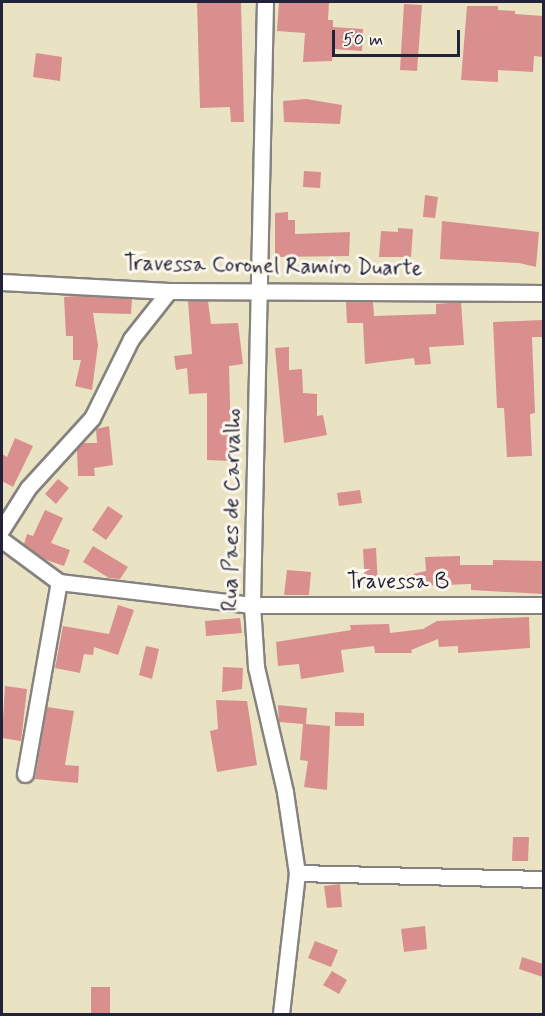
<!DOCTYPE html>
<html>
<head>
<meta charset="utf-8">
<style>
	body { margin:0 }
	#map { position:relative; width:545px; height:1016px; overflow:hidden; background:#eae3c3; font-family:Mynerve,sans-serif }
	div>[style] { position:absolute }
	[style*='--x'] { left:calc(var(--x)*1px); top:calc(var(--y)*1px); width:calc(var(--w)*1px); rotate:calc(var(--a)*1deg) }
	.building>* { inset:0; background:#d88f8d }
	.roads { filter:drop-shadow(2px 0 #86827f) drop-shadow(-2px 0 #86827f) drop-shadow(0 2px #86827f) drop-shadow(0 -2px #86827f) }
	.minor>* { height:15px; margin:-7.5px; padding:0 7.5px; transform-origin:7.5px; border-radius:7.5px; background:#fff }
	span { translate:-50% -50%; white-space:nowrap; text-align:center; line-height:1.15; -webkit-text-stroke:6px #fbf7ec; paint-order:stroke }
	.street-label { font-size:22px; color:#22223b }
	.frame { position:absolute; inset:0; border:3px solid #22223b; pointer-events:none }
	.scale { position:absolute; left:332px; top:30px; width:128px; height:27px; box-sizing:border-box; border:3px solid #22223b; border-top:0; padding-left:8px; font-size:18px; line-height:21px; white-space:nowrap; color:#22223b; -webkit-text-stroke:4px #fbf7ec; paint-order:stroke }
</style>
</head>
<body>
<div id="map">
	<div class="building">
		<i style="clip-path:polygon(197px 2px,241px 3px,244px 122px,231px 122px,230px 107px,200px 108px)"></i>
		<i style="clip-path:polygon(279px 2px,329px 2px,328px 20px,333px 20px,333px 27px,363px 29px,362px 51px,333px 49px,332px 61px,303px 62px,305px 33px,277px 31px)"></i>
		<i style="clip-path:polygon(404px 4px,422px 5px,417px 71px,400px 70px)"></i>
		<i style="clip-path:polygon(467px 6px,498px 6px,498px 10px,515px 11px,515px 14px,543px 16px,543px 57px,534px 56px,533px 72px,498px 70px,498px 82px,461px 80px)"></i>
		<i style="clip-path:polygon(36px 53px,62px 57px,60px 81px,33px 77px)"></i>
		<i style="clip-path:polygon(306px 99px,342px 105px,340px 124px,284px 122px,283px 101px)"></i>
		<i style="clip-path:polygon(304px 171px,321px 172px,320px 188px,303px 187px)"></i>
		<i style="clip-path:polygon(425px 195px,438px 197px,435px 218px,423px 217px)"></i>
		<i style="clip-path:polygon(288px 212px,288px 220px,295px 220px,295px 234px,350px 232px,349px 256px,275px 257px,275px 213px)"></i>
		<i style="clip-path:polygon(442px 221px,539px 232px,536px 267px,519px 263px,440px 259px)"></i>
		<i style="clip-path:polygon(398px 228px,413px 229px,411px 257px,379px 257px,381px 231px,398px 232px)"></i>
		<i style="clip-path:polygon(75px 296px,132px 299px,131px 314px,93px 313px,98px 345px,92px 390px,75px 386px,81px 360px,73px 360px,73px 336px,66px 336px,64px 297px)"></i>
		<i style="clip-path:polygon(188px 301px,208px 301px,211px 324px,238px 323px,243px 364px,229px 366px,231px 440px,235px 441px,230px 461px,207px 460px,207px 393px,189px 394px,187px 368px,176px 370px,174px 356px,192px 354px)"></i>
		<i style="clip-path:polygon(346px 302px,373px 302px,374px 316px,436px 314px,436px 304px,461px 302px,464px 345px,429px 347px,431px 364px,415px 365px,414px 358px,365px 364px,363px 323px,347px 323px)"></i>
		<i style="clip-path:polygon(542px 320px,542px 337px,532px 337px,535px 413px,530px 414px,532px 456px,507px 457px,504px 408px,497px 408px,493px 322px)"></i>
		<i style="clip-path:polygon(289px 347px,289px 370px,302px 369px,303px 393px,317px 394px,317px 416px,323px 415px,327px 435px,284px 443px,275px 348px)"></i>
		<i style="clip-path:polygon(109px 426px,113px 465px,94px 468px,95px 476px,78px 476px,77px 449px,82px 443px,97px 443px,96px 429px)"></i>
		<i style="clip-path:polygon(15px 438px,33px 446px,13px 487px,2px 481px,2px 454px,7px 457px)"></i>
		<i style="clip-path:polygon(58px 479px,69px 488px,56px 504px,45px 494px)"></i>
		<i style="clip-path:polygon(360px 490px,362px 503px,339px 506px,337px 493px)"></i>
		<i style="clip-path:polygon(108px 506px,123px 516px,106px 540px,92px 530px)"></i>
		<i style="clip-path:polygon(45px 510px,63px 518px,51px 543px,70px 550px,64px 566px,44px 559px,24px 544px,27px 534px,33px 536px)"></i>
		<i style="clip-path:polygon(93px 546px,128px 567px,120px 579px,109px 578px,83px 562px)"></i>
		<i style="clip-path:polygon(376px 548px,378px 587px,365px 587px,363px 549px)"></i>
		<i style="clip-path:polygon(460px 556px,460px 565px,493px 565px,493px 560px,543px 561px,543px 594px,471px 590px,471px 584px,386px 587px,386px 580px,426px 571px,425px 557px)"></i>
		<i style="clip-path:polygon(287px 570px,311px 572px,309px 595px,284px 595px)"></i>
		<i style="clip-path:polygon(118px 605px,134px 610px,118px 655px,94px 647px,93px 655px,84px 654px,80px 673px,55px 668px,63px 626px,109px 634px)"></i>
		<i style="clip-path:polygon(529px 617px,530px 648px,458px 653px,458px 646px,439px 647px,438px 639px,411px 650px,412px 653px,375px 653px,374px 646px,341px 650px,344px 672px,301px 679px,299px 664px,278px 666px,276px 642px,351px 630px,350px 625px,389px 624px,390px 633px,423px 629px,437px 621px)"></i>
		<i style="clip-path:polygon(240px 618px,242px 633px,206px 636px,205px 621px)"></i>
		<i style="clip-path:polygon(146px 646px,159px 649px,152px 679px,139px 675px)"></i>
		<i style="clip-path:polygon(223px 667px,243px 668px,242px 689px,222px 692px)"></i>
		<i style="clip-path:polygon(5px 686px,27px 689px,21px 741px,2px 738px)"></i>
		<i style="clip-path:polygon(216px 700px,247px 701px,257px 765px,217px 772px,210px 731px,218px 729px)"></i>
		<i style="clip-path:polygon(278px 705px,307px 708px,306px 724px,330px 726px,327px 790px,304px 787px,308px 761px,300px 760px,303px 724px,279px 722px)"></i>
		<i style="clip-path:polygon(47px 707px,74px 711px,65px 765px,79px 766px,78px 783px,35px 779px)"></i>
		<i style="clip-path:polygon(335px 712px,364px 713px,364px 726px,335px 726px)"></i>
		<i style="clip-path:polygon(513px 837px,529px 837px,528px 861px,512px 861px)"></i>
		<i style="clip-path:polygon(340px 884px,342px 907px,327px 908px,324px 886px)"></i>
		<i style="clip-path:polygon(425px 926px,427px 949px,404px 952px,401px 929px)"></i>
		<i style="clip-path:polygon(315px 941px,338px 950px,331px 967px,308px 958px)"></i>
		<i style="clip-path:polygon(522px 957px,543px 964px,543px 977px,519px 969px)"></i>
		<i style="clip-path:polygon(332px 971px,347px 980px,339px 994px,323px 985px)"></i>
		<i style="clip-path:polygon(91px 987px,110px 987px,110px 1014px,91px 1014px)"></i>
	</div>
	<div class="roads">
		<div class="minor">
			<i style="--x:265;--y:2;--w:603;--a:91.24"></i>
			<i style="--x:252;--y:605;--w:62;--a:86.3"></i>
			<i style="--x:256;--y:667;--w:128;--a:76.9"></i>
			<i style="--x:285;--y:792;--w:82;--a:81.6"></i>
			<i style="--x:297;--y:873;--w:142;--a:96.5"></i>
			<i style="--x:2;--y:282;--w:167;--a:3.1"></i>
			<i style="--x:169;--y:291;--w:375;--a:0.3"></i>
			<i style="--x:2;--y:529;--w:49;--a:-57.6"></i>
			<i style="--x:28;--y:488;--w:95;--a:-47.6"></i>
			<i style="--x:92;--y:418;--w:88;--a:-63.7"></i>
			<i style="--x:131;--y:339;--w:61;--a:-51.6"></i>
			<i style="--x:2;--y:540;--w:71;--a:36.4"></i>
			<i style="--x:59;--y:582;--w:194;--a:6.8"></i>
			<i style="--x:252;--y:605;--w:292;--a:0"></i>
			<i style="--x:25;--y:774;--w:195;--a:-80"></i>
			<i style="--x:297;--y:873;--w:247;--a:1.4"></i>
		</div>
	</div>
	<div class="street-label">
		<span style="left:273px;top:267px;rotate:1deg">Travessa Coronel Ramiro Duarte</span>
		<span style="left:233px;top:510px;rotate:-89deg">Rua Paes de Carvalho</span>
		<span style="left:398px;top:583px">Travessa B</span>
	</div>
	<div class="frame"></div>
	<div class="scale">50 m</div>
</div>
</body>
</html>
